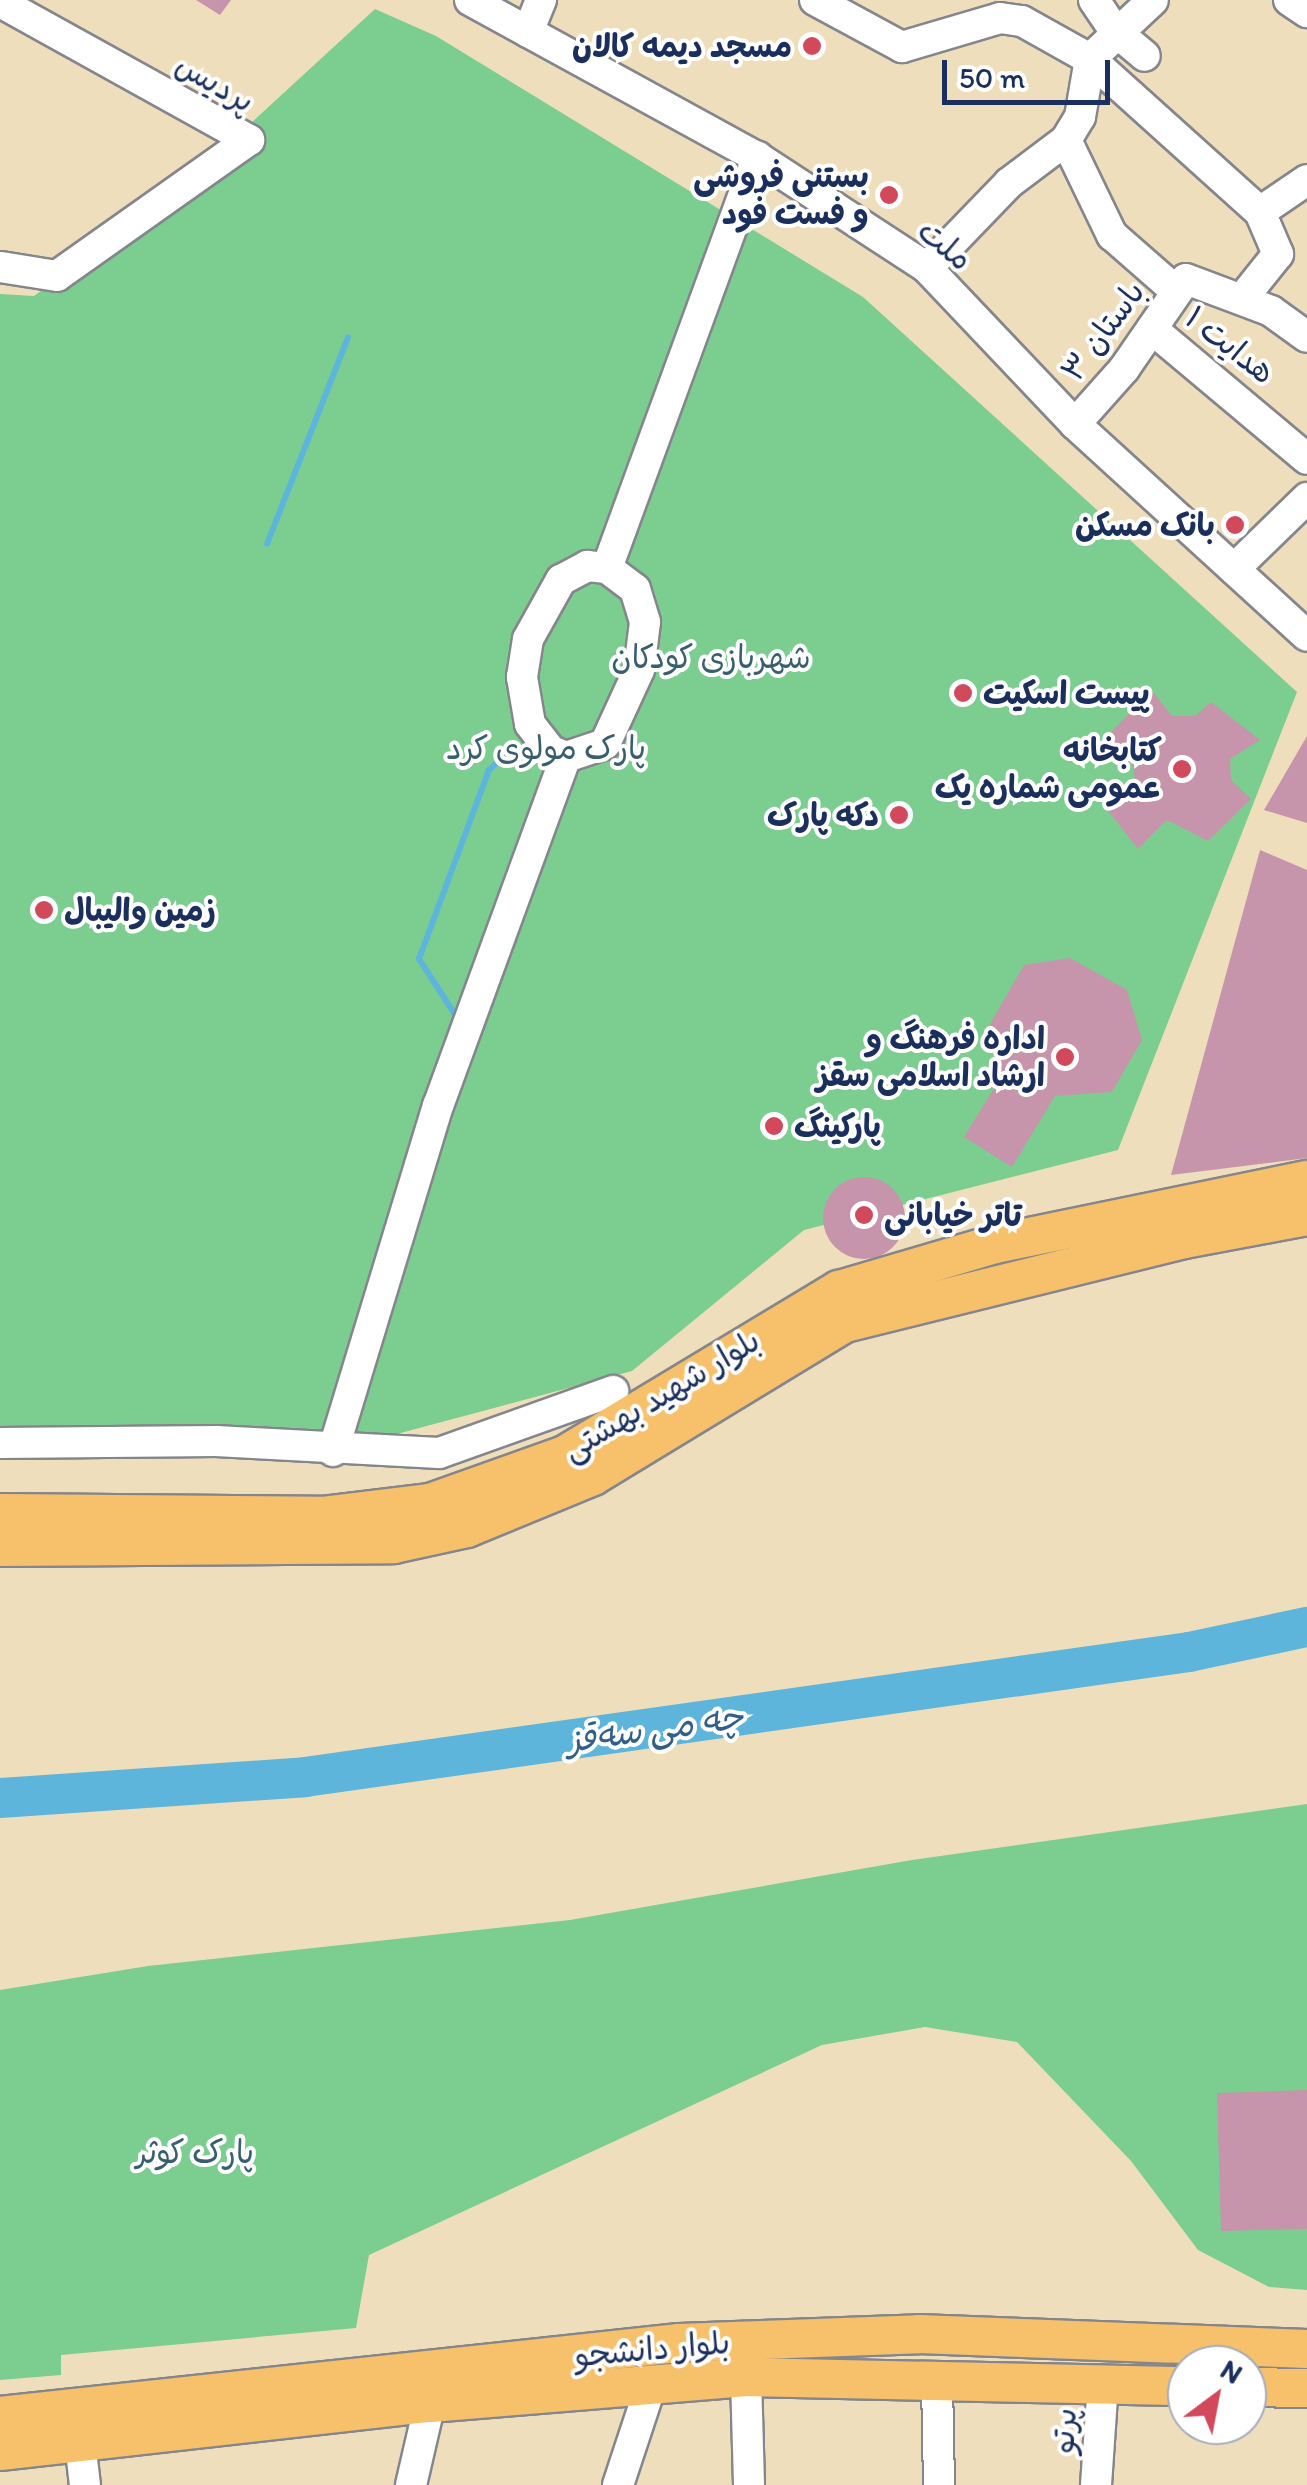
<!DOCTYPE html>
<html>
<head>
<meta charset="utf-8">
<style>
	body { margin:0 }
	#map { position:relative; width:1307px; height:2485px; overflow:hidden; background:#efdebc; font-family:Itim,"Playpen Sans Arabic",sans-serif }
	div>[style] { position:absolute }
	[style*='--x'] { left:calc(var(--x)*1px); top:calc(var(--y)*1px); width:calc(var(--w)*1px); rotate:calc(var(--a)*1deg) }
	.green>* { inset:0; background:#7bce90 }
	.stream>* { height:6px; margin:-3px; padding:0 3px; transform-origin:3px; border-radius:3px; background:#5eb5db }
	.river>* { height:40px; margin:-20px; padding:0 20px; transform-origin:20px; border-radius:20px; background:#5eb5db }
	.building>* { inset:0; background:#c694ab }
	.round { border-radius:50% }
	.roads { filter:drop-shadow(2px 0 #85868d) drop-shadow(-2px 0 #85868d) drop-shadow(0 2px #85868d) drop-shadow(0 -2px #85868d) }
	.minor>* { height:30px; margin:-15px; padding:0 15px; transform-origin:15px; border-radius:15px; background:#fff }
	.major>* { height:38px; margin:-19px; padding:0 19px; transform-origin:19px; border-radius:19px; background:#f7c06b }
	.dots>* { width:28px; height:28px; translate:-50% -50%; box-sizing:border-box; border:5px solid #fff; border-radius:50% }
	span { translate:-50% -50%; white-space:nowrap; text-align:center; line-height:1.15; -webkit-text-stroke:8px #fff; paint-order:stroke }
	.poi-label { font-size:32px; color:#1b2f5e; font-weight:700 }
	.right { translate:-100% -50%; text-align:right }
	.left { translate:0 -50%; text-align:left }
	.street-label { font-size:32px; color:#1b2f5e }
	.park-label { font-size:32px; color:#385f6d }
	.water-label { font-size:35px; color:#325e8a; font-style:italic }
	.north { position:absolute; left:1167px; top:2345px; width:100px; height:100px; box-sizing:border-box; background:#fff; border:2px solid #a4acbf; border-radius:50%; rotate:32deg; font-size:28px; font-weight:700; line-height:40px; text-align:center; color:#1b2f5e }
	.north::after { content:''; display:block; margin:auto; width:35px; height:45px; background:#d1495b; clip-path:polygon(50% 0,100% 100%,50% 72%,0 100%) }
	.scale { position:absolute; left:942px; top:60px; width:168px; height:45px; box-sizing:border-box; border:5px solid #1b2f5e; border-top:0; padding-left:12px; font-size:30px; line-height:35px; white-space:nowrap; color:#1b2f5e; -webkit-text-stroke:8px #fff; paint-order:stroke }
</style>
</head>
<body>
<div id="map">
	<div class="green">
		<i style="clip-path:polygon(375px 9px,436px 36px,863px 297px,1297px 692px,1118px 1150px,804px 1230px,632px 1371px,333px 1451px,0 1431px,0 294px,34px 296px,175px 193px)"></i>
		<i style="clip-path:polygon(1307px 1804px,1307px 2290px,1269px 2287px,1198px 2250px,1131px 2161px,1017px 2042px,925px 2027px,822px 2045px,369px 2255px,356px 2328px,61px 2355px,61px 2375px,0 2380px,0 1990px,148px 1966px,570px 1920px,912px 1860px)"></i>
	</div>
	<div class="stream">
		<i style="--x:267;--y:544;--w:222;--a:-68.6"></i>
		<i style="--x:458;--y:1019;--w:72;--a:-123"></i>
		<i style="--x:419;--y:959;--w:202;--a:-69.7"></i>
		<i style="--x:489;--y:770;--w:24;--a:-42"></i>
	</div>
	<div class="river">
		<i style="--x:0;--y:1798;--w:306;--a:-3.9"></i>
		<i style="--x:305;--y:1777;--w:893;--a:-8.05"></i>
		<i style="--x:1189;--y:1652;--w:121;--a:-12"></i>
	</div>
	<div class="building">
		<i style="clip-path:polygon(196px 0,231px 0,220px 15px)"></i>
		<i style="clip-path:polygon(1152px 691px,1172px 716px,1195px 716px,1211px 702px,1260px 740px,1230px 759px,1231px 780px,1251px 799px,1208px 841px,1167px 820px,1138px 849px,1106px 808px,1135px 778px,1131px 758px,1107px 736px)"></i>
		<i style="clip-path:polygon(1307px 736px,1307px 823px,1264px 810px)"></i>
		<i style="clip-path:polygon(1260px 850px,1307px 870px,1307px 1158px,1171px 1175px)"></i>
		<i style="clip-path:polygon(1070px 958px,1127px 990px,1142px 1040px,1112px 1092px,1055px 1096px,1012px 1167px,964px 1137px,1003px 1074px,990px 1024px,1024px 965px)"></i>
		<i class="round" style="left:823px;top:1177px;width:82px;height:82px"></i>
		<i style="clip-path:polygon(1307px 2090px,1307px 2229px,1221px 2231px,1217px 2093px)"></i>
	</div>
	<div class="roads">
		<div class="minor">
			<i style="--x:470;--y:0;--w:327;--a:28.7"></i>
			<i style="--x:757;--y:157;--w:203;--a:33.1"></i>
			<i style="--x:927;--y:268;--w:215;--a:46.5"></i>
			<i style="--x:1075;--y:424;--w:314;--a:42.4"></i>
			<i style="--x:815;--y:0;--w:99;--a:28.4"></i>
			<i style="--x:902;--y:47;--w:102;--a:-16.5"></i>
			<i style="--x:1000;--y:18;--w:22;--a:8"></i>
			<i style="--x:1022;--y:21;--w:78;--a:29.2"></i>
			<i style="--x:1090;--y:59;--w:229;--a:42"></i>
			<i style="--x:1260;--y:212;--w:46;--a:66.8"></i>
			<i style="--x:1278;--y:254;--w:58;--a:128.7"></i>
			<i style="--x:1094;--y:0;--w:36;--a:56"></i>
			<i style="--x:1114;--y:30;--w:40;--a:40"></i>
			<i style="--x:1289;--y:0;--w:22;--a:34"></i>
			<i style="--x:0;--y:2;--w:285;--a:29"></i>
			<i style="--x:249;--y:140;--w:235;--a:144.7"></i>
			<i style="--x:57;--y:276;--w:58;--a:-171"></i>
			<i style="--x:528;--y:32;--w:35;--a:-68"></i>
			<i style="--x:1090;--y:59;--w:86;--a:-43.1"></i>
			<i style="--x:1066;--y:140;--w:106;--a:64.2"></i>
			<i style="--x:1112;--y:235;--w:85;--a:41.2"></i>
			<i style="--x:1260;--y:212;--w:57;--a:-34.2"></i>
			<i style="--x:927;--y:268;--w:118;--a:-46"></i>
			<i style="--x:1009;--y:183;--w:71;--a:-37"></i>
			<i style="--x:1066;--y:140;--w:27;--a:-59"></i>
			<i style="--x:1080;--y:117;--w:59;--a:-80.2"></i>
			<i style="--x:1152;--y:329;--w:202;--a:40"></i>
			<i style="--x:1075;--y:424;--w:74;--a:-48.3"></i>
			<i style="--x:1124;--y:369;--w:109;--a:-55.4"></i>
			<i style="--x:1186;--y:279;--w:91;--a:20.6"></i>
			<i style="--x:1271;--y:311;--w:44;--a:35.8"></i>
			<i style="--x:607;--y:568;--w:35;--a:37"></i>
			<i style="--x:635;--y:589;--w:34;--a:73"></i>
			<i style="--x:645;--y:622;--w:48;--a:97.1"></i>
			<i style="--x:639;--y:670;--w:81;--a:114.7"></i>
			<i style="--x:605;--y:744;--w:41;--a:161.6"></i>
			<i style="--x:566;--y:757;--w:16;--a:-158"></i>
			<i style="--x:551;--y:751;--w:34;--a:-128"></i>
			<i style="--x:530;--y:724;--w:48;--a:-99.7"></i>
			<i style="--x:522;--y:677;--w:38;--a:-81"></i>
			<i style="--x:528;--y:639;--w:68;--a:-60.8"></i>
			<i style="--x:561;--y:580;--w:30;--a:-28"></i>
			<i style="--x:587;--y:566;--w:20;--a:6"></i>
			<i style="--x:607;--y:568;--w:438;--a:-69.9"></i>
			<i style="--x:1234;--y:569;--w:102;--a:-44.2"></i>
			<i style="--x:0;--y:1443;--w:216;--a:-0.5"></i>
			<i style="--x:216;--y:1441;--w:223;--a:3.1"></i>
			<i style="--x:439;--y:1453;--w:185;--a:-19.6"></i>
			<i style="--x:333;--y:1451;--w:361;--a:-73.1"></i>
			<i style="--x:438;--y:1106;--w:372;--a:-69.9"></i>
			<i style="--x:746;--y:2377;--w:108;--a:88.4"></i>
			<i style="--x:937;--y:2381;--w:104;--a:88.9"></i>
			<i style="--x:80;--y:2442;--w:43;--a:83.4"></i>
			<i style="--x:411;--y:2485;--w:84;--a:-77"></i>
			<i style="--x:618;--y:2485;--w:105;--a:-71.7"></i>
			<i style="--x:1096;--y:2485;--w:103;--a:-86.1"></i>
		</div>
		<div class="major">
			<i style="--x:0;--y:1513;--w:321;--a:0.5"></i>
			<i style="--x:321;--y:1516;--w:110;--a:-6.8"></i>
			<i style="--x:430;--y:1503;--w:143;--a:-19.6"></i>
			<i style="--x:565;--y:1455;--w:320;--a:-31.1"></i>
			<i style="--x:839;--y:1290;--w:163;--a:-16.4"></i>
			<i style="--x:995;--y:1244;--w:318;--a:-11.6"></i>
			<i style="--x:0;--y:1547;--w:394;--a:-0.4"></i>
			<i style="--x:394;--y:1544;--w:75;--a:-12.4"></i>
			<i style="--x:467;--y:1528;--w:136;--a:-22.4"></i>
			<i style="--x:593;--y:1476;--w:295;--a:-31.3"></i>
			<i style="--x:845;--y:1323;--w:349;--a:-13.9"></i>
			<i style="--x:1184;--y:1239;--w:125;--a:-10.6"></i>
			<i style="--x:1247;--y:2387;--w:60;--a:1"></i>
			<i style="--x:0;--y:2416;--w:683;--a:-6.14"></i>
			<i style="--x:679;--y:2343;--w:240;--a:-2.1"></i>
			<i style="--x:919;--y:2334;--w:388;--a:2.2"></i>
			<i style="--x:0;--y:2451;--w:433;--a:-6.4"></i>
			<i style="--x:430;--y:2403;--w:317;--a:-4.7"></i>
			<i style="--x:746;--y:2377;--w:441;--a:1.2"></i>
		</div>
	</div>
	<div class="dots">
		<i style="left:812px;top:46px;background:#d1495b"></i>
		<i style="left:889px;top:195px;background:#d1495b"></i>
		<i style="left:1235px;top:525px;background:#d1495b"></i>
		<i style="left:963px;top:693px;background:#d1495b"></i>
		<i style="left:1182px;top:769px;background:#d1495b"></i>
		<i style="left:899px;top:815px;background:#d1495b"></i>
		<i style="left:44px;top:910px;background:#d1495b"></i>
		<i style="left:1065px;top:1057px;background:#d1495b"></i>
		<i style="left:774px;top:1126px;background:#d1495b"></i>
		<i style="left:864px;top:1215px;background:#d1495b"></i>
	</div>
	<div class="poi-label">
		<span class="right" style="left:792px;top:46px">مسجد دیمه کالان</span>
		<span class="right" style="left:869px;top:195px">بستنی فروشی<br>و فست فود</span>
		<span class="right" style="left:1215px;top:525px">بانک مسکن</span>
		<span class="left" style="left:983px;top:693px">پیست اسکیت</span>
		<span class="right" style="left:1162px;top:769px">کتابخانه<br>عمومی شماره یک</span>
		<span class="right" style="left:879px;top:815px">دکه پارک</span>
		<span class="left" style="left:64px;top:910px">زمین والیبال</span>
		<span class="right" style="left:1045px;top:1057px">اداره فرهنگ و<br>ارشاد اسلامی سقز</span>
		<span class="left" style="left:794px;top:1126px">پارکینگ</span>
		<span class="left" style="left:884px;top:1215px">تاتر خیابانی</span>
	</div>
	<div class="street-label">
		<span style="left:215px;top:83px;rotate:30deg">پردیس</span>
		<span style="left:945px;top:245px;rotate:40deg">ملت</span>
		<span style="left:1103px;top:331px;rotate:-53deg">باستان ۳</span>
		<span style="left:1230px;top:345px;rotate:38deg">هدایت ۱</span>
		<span style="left:661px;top:1395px;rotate:-31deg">بلوار شهید بهشتی</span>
		<span style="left:652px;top:2349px;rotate:-5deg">بلوار دانشجو</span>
		<span style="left:1064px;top:2431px;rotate:-86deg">پرتو</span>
	</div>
	<div class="park-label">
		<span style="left:711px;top:657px">شهربازی کودکان</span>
		<span style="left:546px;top:748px">پارک مولوی کرد</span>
		<span style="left:195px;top:2152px">پارک کوثر</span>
	</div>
	<div class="water-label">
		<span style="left:655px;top:1728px;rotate:-8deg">چە می سەقز</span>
	</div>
	<div class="north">N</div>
	<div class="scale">50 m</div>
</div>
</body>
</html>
